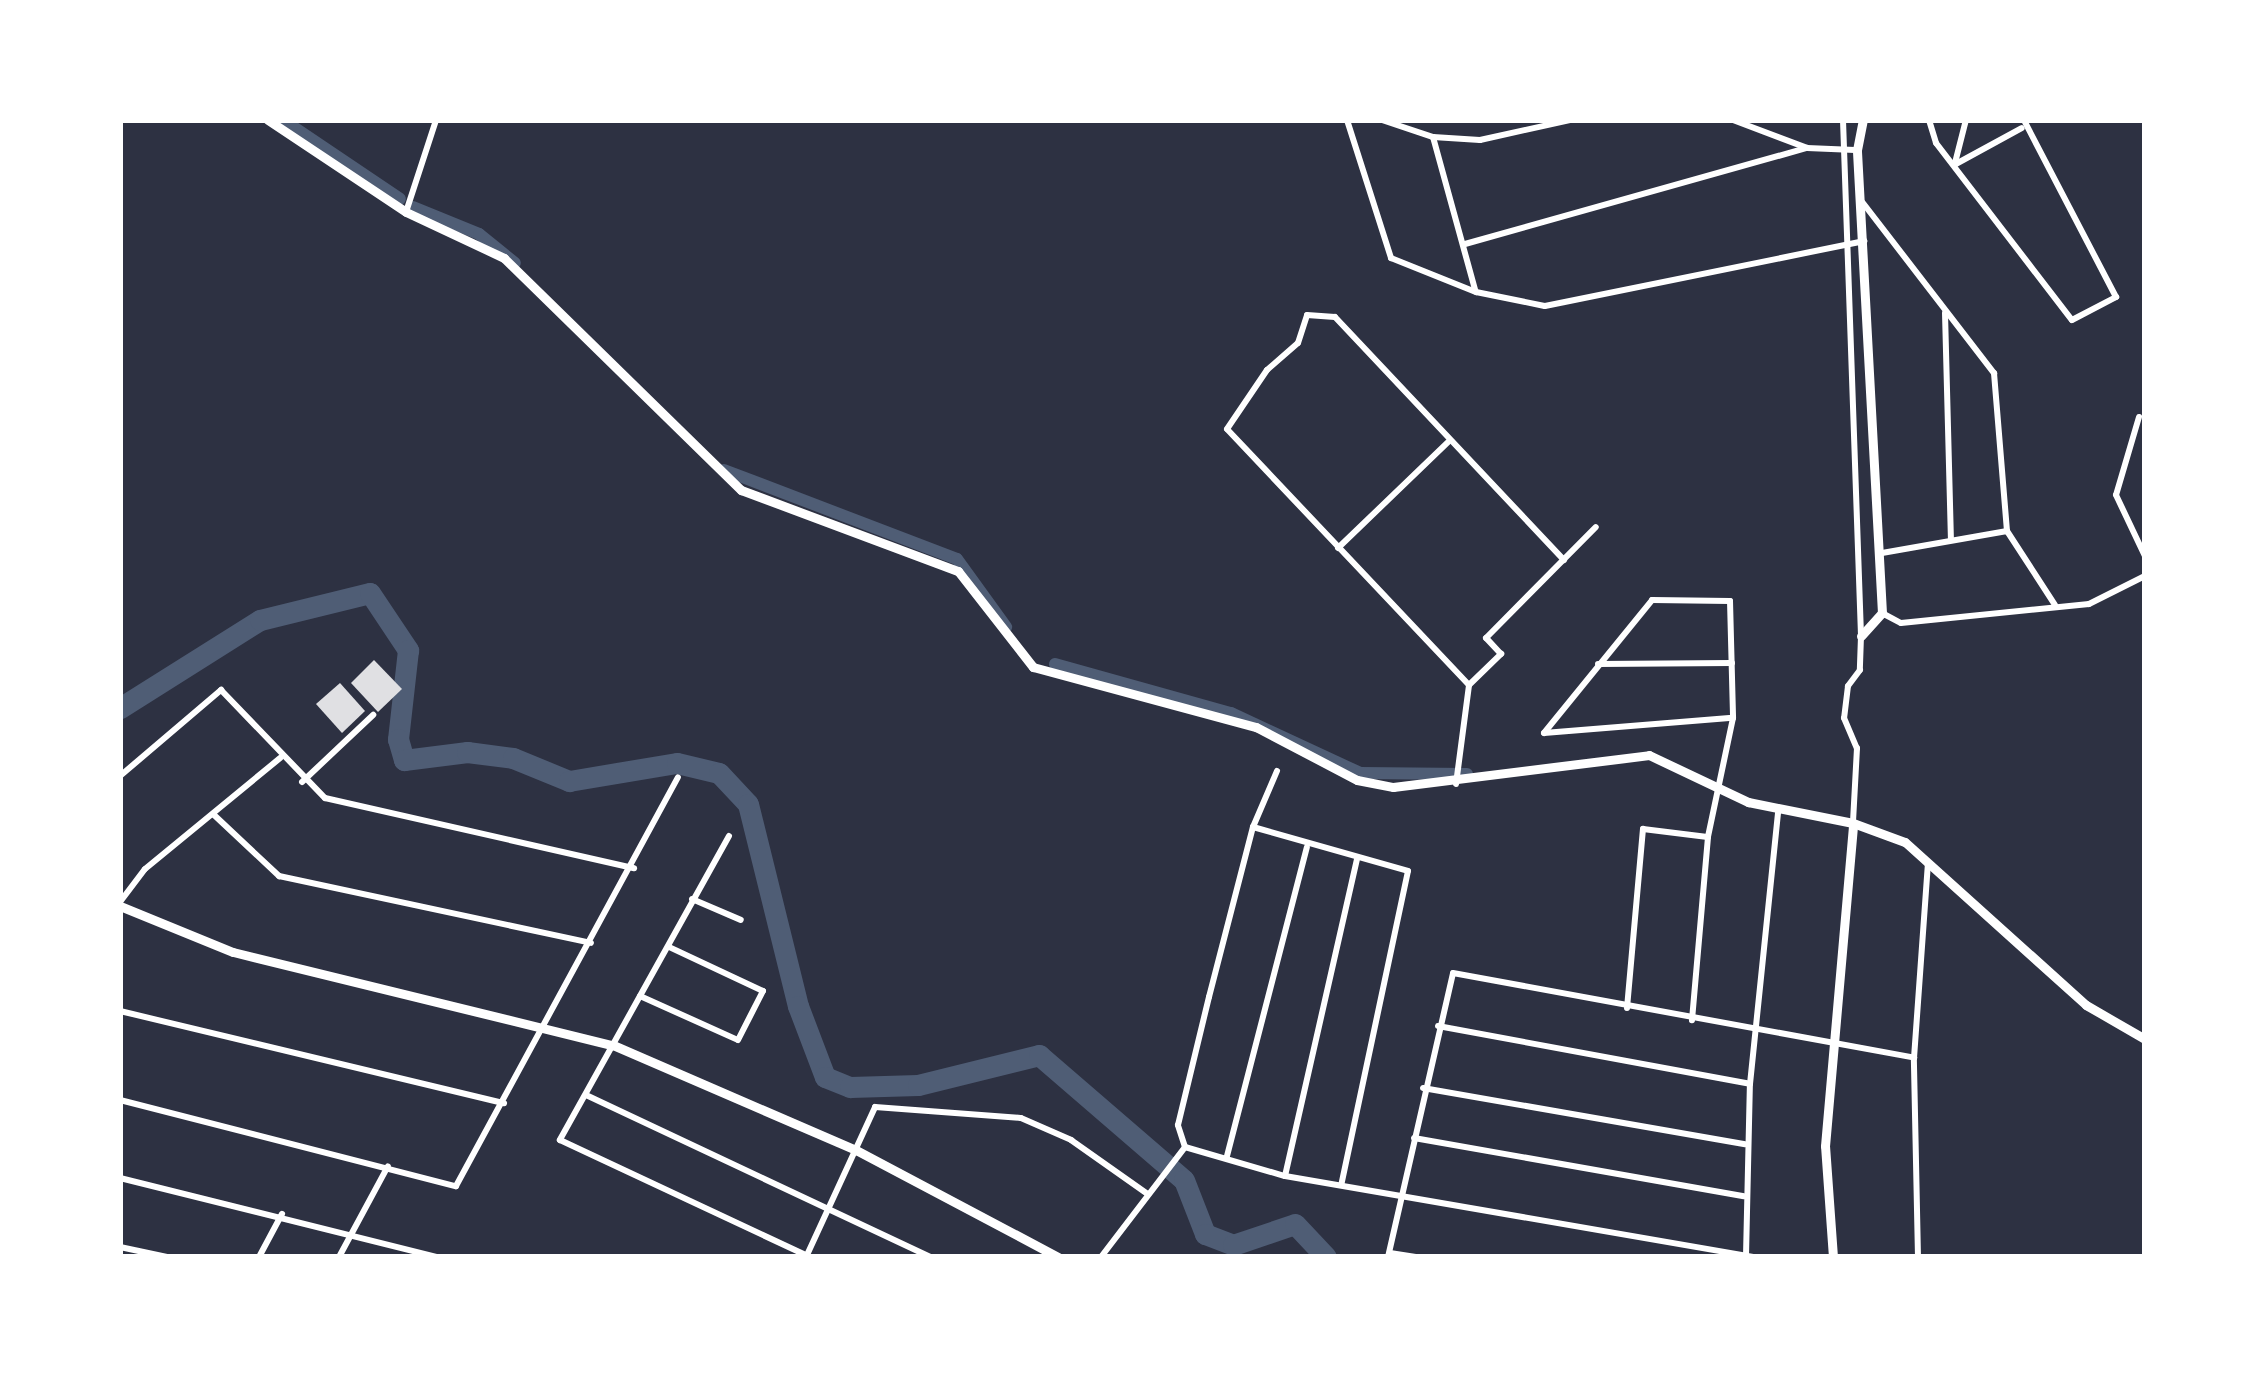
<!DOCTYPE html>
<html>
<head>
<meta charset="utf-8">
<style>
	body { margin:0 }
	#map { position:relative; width:2265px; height:1377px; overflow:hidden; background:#2d3142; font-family:"Fira Sans",sans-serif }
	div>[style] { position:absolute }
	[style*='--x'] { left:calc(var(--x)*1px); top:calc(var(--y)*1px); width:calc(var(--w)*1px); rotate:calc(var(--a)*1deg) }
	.canal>* { height:12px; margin:-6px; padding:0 6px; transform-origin:6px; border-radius:6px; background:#4f5d75 }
	.river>* { height:21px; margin:-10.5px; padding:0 10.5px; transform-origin:10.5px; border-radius:10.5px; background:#4f5d75 }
	.building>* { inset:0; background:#e0e0e3 }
	.minor>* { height:6px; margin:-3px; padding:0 3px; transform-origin:3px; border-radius:3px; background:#fff }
	.tertiary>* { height:9px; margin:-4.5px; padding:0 4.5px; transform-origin:4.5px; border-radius:4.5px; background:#fff }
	span { translate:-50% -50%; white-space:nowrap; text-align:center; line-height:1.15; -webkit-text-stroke:10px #fff; paint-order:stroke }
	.frame { position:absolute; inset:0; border:123px solid #fff; pointer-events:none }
</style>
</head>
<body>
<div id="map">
	<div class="canal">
		<i style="--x:283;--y:120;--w:141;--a:34"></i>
		<i style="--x:413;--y:207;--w:71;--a:22.2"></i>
		<i style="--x:479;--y:234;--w:46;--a:38.9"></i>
		<i style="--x:724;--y:470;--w:249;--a:20.9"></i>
		<i style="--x:957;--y:559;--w:84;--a:54.2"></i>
		<i style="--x:1055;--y:664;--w:183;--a:15.6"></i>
		<i style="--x:1231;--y:713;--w:142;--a:24.9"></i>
		<i style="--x:1360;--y:773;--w:107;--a:0.5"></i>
	</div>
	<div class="river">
		<i style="--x:120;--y:708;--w:165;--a:-32.2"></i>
		<i style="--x:260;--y:620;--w:113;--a:-13.8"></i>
		<i style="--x:370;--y:593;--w:69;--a:56.3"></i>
		<i style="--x:408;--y:650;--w:90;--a:96.4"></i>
		<i style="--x:398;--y:739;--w:22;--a:74"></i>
		<i style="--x:404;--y:760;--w:64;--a:-7.2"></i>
		<i style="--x:467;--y:752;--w:46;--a:7.4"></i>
		<i style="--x:513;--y:758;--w:61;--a:22.3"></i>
		<i style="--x:569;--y:781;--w:109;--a:-9.5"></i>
		<i style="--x:677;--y:763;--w:43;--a:13.4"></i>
		<i style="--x:719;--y:773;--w:42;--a:46.9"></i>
		<i style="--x:748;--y:804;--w:208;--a:76.1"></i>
		<i style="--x:798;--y:1006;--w:76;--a:69.2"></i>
		<i style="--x:825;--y:1077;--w:27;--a:22"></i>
		<i style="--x:850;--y:1087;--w:68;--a:-1.7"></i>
		<i style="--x:918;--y:1085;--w:125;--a:-13.9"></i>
		<i style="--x:1039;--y:1055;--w:191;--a:40.8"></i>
		<i style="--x:1184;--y:1180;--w:58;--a:68.7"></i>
		<i style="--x:1205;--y:1234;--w:30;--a:21"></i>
		<i style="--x:1233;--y:1245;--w:65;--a:-18.7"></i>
		<i style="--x:1295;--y:1224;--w:45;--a:46.8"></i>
	</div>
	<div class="building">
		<i style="clip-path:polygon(374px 660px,402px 689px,378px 712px,351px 683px)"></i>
		<i style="clip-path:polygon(340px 683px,365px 711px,342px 733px,316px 704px)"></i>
	</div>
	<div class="minor">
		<i style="--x:1347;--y:120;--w:145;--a:72.3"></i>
		<i style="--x:1391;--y:258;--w:92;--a:21.8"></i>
		<i style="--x:1476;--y:292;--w:70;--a:11.5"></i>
		<i style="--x:1545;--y:306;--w:326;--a:-11.5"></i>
		<i style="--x:1382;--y:120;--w:54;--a:18.4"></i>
		<i style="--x:1433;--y:137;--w:47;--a:3.7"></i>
		<i style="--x:1480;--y:140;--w:92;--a:-12.5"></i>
		<i style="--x:1733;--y:120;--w:79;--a:20.7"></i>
		<i style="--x:1843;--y:120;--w:516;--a:88"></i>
		<i style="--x:1861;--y:636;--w:34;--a:92"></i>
		<i style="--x:1860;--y:670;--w:20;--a:127"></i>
		<i style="--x:1848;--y:686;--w:32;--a:97"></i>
		<i style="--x:1844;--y:718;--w:33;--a:67"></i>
		<i style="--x:1857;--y:748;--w:74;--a:93.1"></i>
		<i style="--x:1929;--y:120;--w:24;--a:73"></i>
		<i style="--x:1936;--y:143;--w:223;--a:52.5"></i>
		<i style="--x:2072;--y:320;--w:50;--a:-27.6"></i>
		<i style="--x:2116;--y:297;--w:199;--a:-117.5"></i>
		<i style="--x:1433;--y:137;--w:159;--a:74.6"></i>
		<i style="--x:1955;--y:163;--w:44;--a:-75.7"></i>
		<i style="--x:1954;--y:165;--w:77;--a:-28.6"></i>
		<i style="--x:1863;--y:203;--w:215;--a:52.4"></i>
		<i style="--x:1994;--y:373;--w:159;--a:85.3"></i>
		<i style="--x:406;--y:212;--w:97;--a:-71.9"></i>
		<i style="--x:1465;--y:244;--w:355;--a:-15.7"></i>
		<i style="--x:1807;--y:148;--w:48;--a:2.4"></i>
		<i style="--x:1945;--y:313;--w:226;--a:88.5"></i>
		<i style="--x:2145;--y:400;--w:27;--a:90"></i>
		<i style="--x:2139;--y:417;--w:81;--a:106.4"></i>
		<i style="--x:2116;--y:495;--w:68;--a:64.6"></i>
		<i style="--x:1338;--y:548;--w:153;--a:-43.9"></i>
		<i style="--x:1882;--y:553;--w:127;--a:-10"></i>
		<i style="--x:2007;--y:531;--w:88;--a:57"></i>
		<i style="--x:1882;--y:613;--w:21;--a:28"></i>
		<i style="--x:1901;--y:623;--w:189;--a:-5.8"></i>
		<i style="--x:2089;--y:604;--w:63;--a:-26.6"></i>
		<i style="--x:1598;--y:664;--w:134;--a:-0.4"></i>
		<i style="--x:1469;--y:685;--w:352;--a:-133.4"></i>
		<i style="--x:1227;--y:429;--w:71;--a:-55.9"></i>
		<i style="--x:1267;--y:370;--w:41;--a:-41.1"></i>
		<i style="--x:1298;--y:343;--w:29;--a:-72"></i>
		<i style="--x:1307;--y:315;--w:28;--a:4"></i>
		<i style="--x:1335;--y:317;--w:334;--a:46.7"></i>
		<i style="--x:1544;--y:733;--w:171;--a:-50.9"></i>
		<i style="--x:1652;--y:600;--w:78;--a:0.7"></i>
		<i style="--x:1730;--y:601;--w:117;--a:88.5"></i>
		<i style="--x:1733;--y:718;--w:122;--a:101.9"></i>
		<i style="--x:1708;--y:837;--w:184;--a:95"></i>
		<i style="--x:1544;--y:733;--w:189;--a:-4.6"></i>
		<i style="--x:120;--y:776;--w:133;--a:-40.4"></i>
		<i style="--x:221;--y:690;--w:150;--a:46.1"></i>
		<i style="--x:325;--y:798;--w:317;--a:12.8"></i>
		<i style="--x:302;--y:782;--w:98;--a:-43.3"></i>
		<i style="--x:1456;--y:784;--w:100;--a:-82.5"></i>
		<i style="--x:1469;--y:685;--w:45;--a:-44.1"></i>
		<i style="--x:1501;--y:654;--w:22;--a:-133"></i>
		<i style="--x:1486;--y:638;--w:156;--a:-45.3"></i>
		<i style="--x:213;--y:814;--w:91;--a:43.2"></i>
		<i style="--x:279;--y:876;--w:319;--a:12.1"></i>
		<i style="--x:1253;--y:827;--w:161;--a:15.8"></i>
		<i style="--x:1408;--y:871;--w:321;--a:102"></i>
		<i style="--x:729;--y:836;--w:348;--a:119.1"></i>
		<i style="--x:560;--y:1140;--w:276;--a:25.1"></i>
		<i style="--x:692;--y:899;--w:53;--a:23.2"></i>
		<i style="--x:120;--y:902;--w:41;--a:-52.9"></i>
		<i style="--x:145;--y:869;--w:175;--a:-39.4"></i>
		<i style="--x:640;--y:996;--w:107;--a:24.2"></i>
		<i style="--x:738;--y:1040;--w:55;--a:-63"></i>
		<i style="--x:763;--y:991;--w:104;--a:-154.9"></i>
		<i style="--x:1627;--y:1008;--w:180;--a:-84.9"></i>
		<i style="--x:1643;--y:829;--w:65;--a:7"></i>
		<i style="--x:120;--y:1011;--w:395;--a:13.5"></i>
		<i style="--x:1438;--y:1026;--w:317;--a:10.5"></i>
		<i style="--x:1423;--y:1088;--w:327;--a:9.9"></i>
		<i style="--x:586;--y:1095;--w:380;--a:25.2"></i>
		<i style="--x:120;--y:1100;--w:347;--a:14.4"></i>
		<i style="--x:456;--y:1186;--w:465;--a:-61.5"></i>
		<i style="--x:1414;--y:1138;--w:335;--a:10"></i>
		<i style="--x:1185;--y:1147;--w:104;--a:16.2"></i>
		<i style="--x:1285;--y:1176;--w:478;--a:9.8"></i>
		<i style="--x:1185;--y:1147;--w:23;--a:-108"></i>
		<i style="--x:1178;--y:1125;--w:132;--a:-76.4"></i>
		<i style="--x:1209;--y:997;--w:176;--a:-75.5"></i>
		<i style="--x:1253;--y:827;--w:61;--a:-66.8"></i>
		<i style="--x:1227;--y:1156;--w:319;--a:-75.5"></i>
		<i style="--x:1285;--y:1176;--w:326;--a:-77.2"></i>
		<i style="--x:120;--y:1178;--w:326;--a:14"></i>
		<i style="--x:120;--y:1247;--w:48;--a:12"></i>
		<i style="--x:1390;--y:1253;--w:26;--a:9"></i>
		<i style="--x:807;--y:1255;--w:163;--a:-65.3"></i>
		<i style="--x:875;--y:1107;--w:146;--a:4.3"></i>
		<i style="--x:1021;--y:1118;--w:55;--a:23.7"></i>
		<i style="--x:1071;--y:1140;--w:92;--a:35.2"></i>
		<i style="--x:1746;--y:1256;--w:172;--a:-88.7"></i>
		<i style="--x:1750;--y:1084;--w:274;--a:-84.1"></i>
		<i style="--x:259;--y:1257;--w:49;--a:-61.9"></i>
		<i style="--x:339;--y:1257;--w:103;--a:-61.7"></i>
		<i style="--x:1101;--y:1257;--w:138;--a:-52.6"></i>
		<i style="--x:1388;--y:1257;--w:291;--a:-77.1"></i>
		<i style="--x:1453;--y:973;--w:469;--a:10.4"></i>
		<i style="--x:1918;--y:1257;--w:199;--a:-91.2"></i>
		<i style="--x:1914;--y:1058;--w:195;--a:-85.9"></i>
	</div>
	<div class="tertiary">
		<i style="--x:268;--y:120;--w:166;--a:33.7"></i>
		<i style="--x:406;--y:212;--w:108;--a:25.1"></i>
		<i style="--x:504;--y:258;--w:332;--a:44.4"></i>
		<i style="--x:741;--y:490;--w:232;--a:20.5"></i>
		<i style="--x:958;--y:571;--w:122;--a:52"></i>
		<i style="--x:1033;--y:667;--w:231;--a:15.1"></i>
		<i style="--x:1256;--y:727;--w:114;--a:27.7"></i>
		<i style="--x:1357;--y:780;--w:37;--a:11"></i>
		<i style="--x:1393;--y:787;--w:258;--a:-7.1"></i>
		<i style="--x:1649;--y:755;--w:110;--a:25.4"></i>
		<i style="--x:1748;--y:802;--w:107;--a:11.3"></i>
		<i style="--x:1853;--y:823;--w:55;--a:20.1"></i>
		<i style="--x:1905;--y:842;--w:244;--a:42"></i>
		<i style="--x:2086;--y:1005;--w:68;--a:30"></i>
		<i style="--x:1861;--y:636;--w:31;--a:-48"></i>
		<i style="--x:1882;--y:613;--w:464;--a:-93.1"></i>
		<i style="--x:1857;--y:150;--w:31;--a:-79"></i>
		<i style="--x:120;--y:906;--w:122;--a:22.2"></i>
		<i style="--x:233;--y:952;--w:391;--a:13.8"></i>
		<i style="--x:613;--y:1045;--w:265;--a:23.4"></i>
		<i style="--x:856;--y:1150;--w:229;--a:27.9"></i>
		<i style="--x:1833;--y:1257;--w:111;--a:-94.1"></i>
		<i style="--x:1825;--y:1146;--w:324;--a:-85"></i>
	</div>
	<div class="frame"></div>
</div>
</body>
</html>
